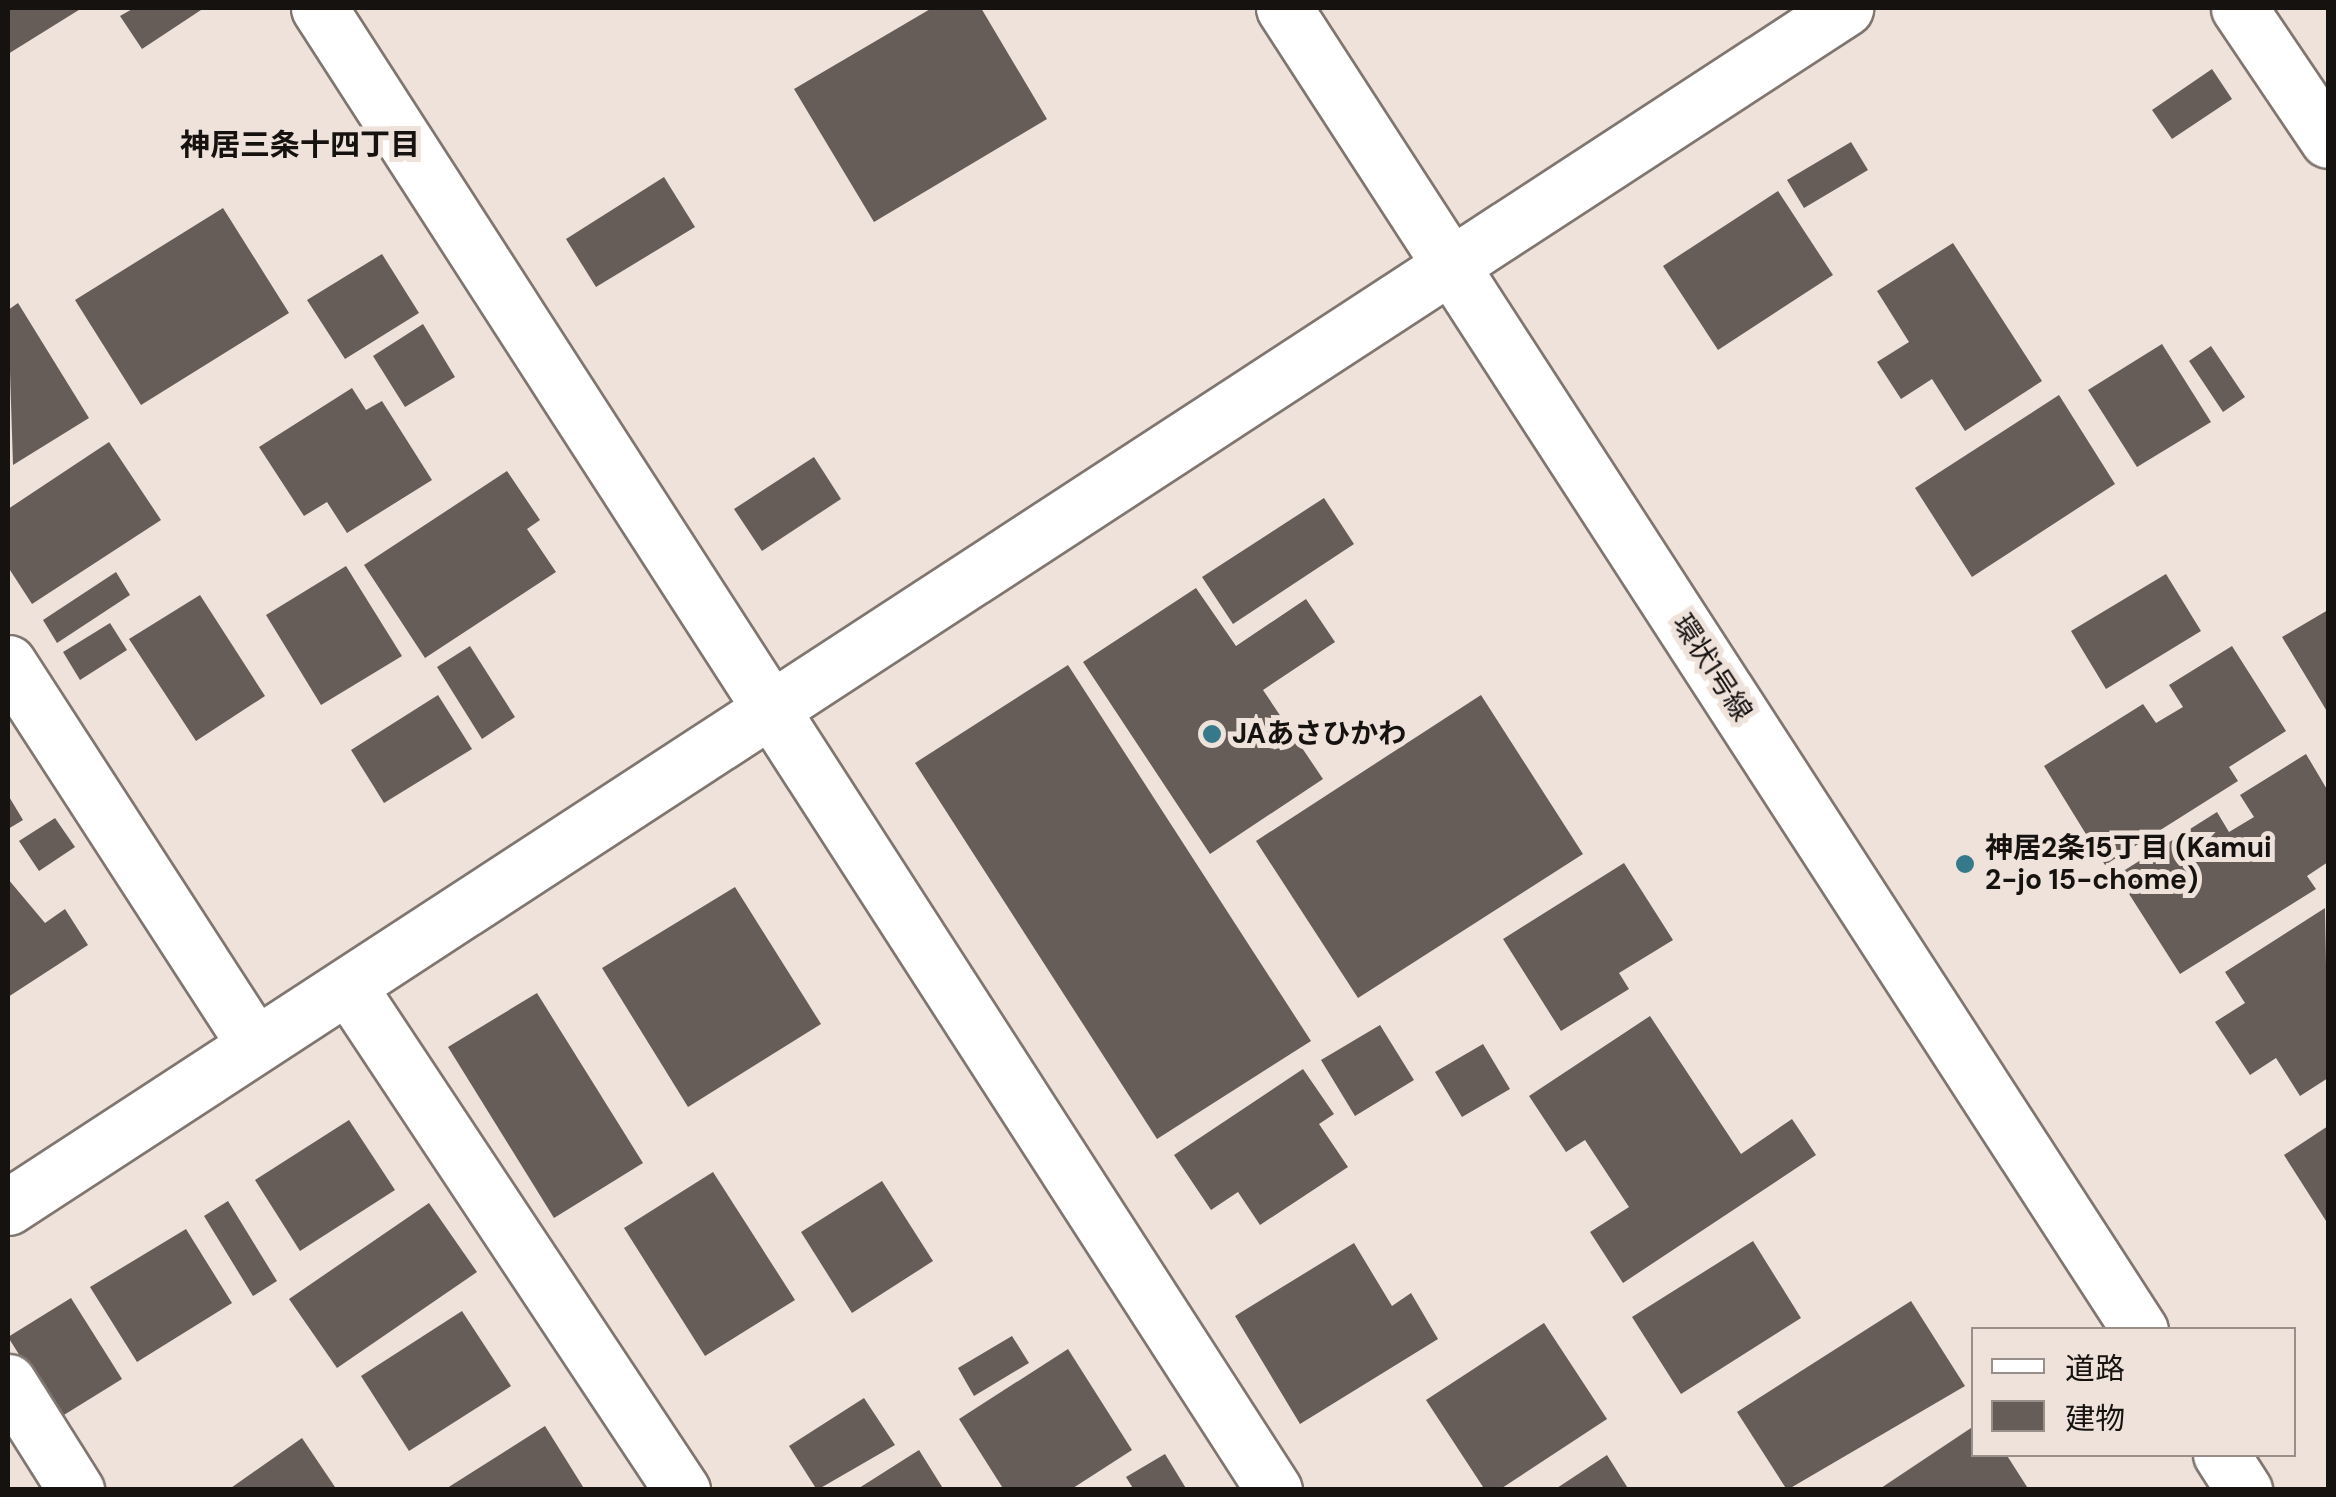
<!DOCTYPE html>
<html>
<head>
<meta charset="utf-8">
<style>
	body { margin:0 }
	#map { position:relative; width:2336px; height:1497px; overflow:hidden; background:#eee2db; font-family:"DM Sans","Noto Sans JP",sans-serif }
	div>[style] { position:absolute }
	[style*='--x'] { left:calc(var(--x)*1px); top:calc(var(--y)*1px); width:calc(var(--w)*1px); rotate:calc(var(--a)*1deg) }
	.building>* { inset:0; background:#675d58 }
	.roads { filter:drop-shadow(2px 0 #807670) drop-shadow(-2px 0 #807670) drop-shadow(0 2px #807670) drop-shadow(0 -2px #807670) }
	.minor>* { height:55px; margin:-27.5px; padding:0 27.5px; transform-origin:27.5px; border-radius:27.5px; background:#fff }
	.major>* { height:55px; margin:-27.5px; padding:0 27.5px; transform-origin:27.5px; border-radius:27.5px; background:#fff }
	.dots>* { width:28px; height:28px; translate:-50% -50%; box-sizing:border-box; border:5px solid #eee2db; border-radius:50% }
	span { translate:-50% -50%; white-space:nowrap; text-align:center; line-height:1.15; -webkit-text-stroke:10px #eee2db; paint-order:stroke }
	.street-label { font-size:28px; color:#161210 }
	.poi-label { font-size:28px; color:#161210; font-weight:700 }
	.left { translate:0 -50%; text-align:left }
	.neighbourhood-label { font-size:30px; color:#161210; font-weight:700 }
	.frame { position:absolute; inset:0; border:10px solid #161210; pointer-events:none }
	.legend { position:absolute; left:1971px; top:1327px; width:325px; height:130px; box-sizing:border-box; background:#eee2db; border:2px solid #988f8a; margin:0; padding:12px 18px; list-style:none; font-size:30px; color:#161210 }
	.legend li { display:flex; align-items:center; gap:20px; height:50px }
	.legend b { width:50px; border:2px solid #988f8a }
</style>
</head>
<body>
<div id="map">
	<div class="building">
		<i style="clip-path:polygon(8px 8px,82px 8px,8px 54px)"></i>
		<i style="clip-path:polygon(134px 8px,204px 8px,142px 49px,120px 16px)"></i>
		<i style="clip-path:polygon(932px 8px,981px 8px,1047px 119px,874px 222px,794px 89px)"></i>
		<i style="clip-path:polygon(2212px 69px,2232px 99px,2172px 139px,2152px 110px)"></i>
		<i style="clip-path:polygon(1851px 142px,1868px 170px,1804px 208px,1787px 180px)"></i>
		<i style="clip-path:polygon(664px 177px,695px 227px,596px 287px,566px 239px)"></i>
		<i style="clip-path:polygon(1778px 191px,1833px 275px,1718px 350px,1663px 266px)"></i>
		<i style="clip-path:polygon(223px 208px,289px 313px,141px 405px,75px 300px)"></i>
		<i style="clip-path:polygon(1953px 243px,2042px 381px,1965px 431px,1932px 379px,1901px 399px,1877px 362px,1909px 342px,1877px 291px)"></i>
		<i style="clip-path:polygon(382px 254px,419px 313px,345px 359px,307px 300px)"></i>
		<i style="clip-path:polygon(18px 303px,89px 418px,13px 465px,8px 310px)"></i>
		<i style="clip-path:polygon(423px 324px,455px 377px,405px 407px,373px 356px)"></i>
		<i style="clip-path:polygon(2162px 344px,2211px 422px,2137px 467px,2088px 390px)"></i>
		<i style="clip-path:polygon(2211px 346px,2245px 397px,2223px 412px,2189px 361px)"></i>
		<i style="clip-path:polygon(352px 388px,366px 410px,382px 401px,432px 480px,347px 533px,327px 502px,304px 516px,259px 447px)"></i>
		<i style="clip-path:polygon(2059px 395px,2115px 484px,1972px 577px,1915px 488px)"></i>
		<i style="clip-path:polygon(109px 442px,161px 520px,32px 604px,8px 567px,8px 509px)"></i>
		<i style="clip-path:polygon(814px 457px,841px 499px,762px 551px,734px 509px)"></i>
		<i style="clip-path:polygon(507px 471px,540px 520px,527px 529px,556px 572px,425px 658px,364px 565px)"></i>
		<i style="clip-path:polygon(1324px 498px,1354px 544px,1233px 624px,1202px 577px)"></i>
		<i style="clip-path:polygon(346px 566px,402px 656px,321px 705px,266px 615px)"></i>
		<i style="clip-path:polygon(116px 572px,130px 595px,57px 643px,43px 620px)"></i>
		<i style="clip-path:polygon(2166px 574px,2201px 631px,2106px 689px,2071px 631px)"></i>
		<i style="clip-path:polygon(1196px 588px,1236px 646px,1306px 599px,1335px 642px,1263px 690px,1323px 779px,1210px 854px,1083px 662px)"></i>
		<i style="clip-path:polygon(200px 595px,265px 696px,196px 741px,129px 639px)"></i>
		<i style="clip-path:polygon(2328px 610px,2328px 713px,2282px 637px)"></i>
		<i style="clip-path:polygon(110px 623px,127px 650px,80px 680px,63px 652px)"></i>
		<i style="clip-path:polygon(470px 646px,515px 717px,482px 739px,437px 667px)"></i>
		<i style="clip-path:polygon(2232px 646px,2286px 731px,2229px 767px,2238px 781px,2105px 865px,2044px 766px,2143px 704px,2156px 723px,2183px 707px,2169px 685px)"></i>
		<i style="clip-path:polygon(1068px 665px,1311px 1041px,1157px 1139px,915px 763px)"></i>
		<i style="clip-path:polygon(438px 695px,472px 749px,384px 803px,351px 750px)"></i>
		<i style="clip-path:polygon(1481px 695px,1583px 854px,1358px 998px,1256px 841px)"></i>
		<i style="clip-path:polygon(2306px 754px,2328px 791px,2328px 862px,2307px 876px,2316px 889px,2180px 974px,2117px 875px,2217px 812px,2229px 832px,2254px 817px,2240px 795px)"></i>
		<i style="clip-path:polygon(8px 795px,23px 820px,8px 829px)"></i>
		<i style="clip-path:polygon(55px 818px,75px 847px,39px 871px,19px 841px)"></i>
		<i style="clip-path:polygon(1624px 863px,1673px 940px,1619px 973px,1629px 989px,1561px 1031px,1503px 939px)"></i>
		<i style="clip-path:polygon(8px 879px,45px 923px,65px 909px,88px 945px,8px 997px)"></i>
		<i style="clip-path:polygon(735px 887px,821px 1024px,688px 1107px,602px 968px)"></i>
		<i style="clip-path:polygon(2325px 908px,2328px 1078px,2300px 1096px,2276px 1058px,2250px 1075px,2215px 1022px,2245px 1003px,2225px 972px)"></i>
		<i style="clip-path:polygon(537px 993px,643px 1163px,554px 1218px,448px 1047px)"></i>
		<i style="clip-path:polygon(1650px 1016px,1741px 1154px,1792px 1119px,1816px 1155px,1623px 1283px,1590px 1232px,1629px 1207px,1585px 1140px,1566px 1152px,1529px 1096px)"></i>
		<i style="clip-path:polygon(1380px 1025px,1414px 1080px,1355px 1116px,1321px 1060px)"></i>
		<i style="clip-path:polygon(1483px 1044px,1510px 1089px,1462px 1117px,1435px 1072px)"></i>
		<i style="clip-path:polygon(1303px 1069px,1334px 1114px,1319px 1124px,1348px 1167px,1260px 1225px,1238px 1192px,1211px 1210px,1174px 1155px)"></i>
		<i style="clip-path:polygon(349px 1120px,395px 1190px,300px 1251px,255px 1180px)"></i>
		<i style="clip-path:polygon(2328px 1126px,2328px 1224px,2284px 1155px)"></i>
		<i style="clip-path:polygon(713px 1172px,795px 1300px,705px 1356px,624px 1228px)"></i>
		<i style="clip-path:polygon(882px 1181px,933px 1261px,852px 1313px,801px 1232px)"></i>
		<i style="clip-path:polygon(228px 1201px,277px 1281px,253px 1296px,204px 1216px)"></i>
		<i style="clip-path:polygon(429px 1203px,477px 1272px,337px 1368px,289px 1299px)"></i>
		<i style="clip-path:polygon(186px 1229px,232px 1303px,137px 1362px,90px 1287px)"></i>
		<i style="clip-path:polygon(1753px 1241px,1801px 1318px,1681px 1394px,1632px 1317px)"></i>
		<i style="clip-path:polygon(1354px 1243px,1392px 1306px,1411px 1293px,1438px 1339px,1300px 1424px,1235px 1316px)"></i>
		<i style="clip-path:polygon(71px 1298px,122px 1379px,59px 1418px,8px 1337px)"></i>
		<i style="clip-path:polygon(1911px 1301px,1965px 1386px,1787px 1490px,1737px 1412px)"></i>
		<i style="clip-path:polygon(462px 1311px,511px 1386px,409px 1451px,361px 1376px)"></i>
		<i style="clip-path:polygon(1544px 1323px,1607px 1419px,1499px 1490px,1485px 1490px,1426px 1400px)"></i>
		<i style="clip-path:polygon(1012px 1336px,1029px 1363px,974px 1396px,958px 1368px)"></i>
		<i style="clip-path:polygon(1068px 1349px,1132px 1450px,1070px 1490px,1004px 1490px,959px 1419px)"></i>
		<i style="clip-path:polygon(864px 1398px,895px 1445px,817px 1490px,789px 1446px)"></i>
		<i style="clip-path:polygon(545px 1426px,585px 1490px,444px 1490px)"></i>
		<i style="clip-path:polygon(1974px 1426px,1974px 1454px,2006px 1454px,2029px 1490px,1878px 1490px)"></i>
		<i style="clip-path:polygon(302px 1438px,337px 1490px,228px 1490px)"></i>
		<i style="clip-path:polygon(919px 1450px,944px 1490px,856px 1490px)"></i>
		<i style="clip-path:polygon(1165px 1454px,1187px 1490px,1134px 1490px,1126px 1477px)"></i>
		<i style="clip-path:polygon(1607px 1455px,1629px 1490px,1554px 1490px)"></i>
	</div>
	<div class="roads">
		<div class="minor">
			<i style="--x:319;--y:8;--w:1763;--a:57.2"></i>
			<i style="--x:2239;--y:8;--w:159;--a:56"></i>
			<i style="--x:8;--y:663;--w:455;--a:57.1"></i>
			<i style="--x:348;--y:986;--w:605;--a:56.47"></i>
			<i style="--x:8;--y:1207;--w:2194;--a:-33.13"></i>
			<i style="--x:8;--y:1382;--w:128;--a:57.8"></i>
		</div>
		<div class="major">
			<i style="--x:1284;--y:8;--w:1575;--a:57.08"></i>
			<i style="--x:2221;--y:1454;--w:43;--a:57.4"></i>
		</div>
	</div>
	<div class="dots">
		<i style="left:1212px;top:734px;background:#36798a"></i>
		<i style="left:1965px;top:864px;background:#36798a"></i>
	</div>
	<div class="street-label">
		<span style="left:1712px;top:668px;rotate:57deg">環状1号線</span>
	</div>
	<div class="poi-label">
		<span class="left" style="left:1232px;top:734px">JAあさひかわ</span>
		<span class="left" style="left:1985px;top:864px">神居2条15丁目 (Kamui<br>2-jo 15-chome)</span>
	</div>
	<div class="neighbourhood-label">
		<span style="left:300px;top:145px">神居三条十四丁目</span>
	</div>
	<div class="frame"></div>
	<ul class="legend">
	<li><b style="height:12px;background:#fff"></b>道路</li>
	<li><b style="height:28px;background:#675d58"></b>建物</li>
	</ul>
</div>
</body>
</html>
